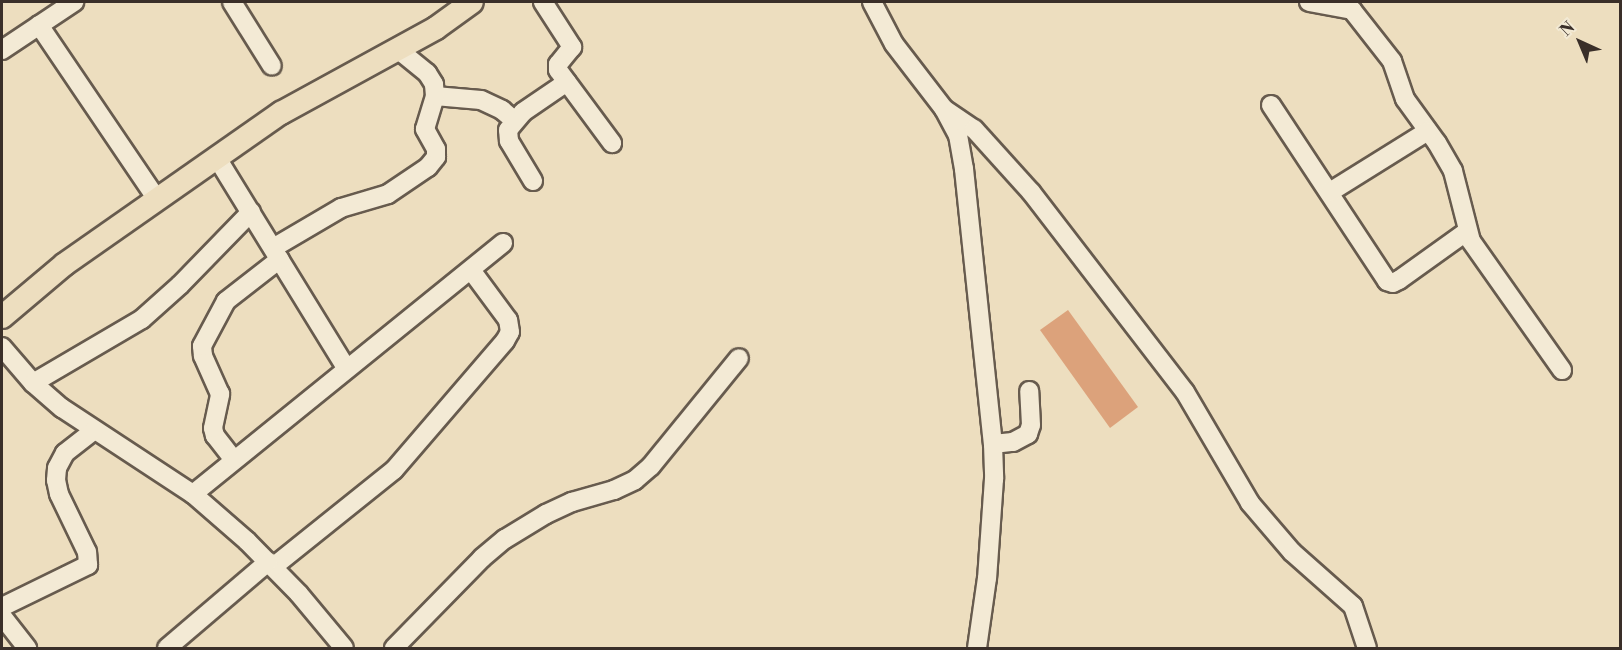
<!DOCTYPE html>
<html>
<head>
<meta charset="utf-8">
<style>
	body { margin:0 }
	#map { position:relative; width:1622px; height:650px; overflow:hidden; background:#eddebf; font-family:"Libre Bodoni",serif }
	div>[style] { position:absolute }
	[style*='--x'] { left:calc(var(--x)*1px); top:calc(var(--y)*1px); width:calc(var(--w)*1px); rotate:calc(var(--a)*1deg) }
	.building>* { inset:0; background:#dca27b }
	.roads { filter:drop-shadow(2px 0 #675b4e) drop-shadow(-2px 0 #675b4e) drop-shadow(0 2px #675b4e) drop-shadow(0 -2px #675b4e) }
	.minor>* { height:18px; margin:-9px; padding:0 9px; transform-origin:9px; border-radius:9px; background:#f3ead5 }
	.major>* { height:22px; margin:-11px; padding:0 11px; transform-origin:11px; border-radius:11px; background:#eddebf }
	span { translate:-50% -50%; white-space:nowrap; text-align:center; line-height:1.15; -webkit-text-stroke:6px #f3ead5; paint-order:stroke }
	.frame { position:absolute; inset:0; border:3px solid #3a2f29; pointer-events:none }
	.north { position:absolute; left:1550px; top:12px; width:60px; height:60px; -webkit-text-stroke:4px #f3ead5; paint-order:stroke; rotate:316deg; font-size:16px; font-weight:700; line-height:24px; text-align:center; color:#3a2f29 }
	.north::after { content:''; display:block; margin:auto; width:21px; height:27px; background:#3a2f29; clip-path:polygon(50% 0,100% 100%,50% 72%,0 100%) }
</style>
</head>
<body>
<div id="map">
	<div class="building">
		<i style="clip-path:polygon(1068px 310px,1138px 407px,1110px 428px,1040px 330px)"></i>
	</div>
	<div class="roads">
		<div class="minor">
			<i style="--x:232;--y:2;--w:75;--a:58"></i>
			<i style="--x:543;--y:2;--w:54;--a:57.2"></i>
			<i style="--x:572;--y:47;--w:22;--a:129"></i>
			<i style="--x:558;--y:64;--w:6;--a:90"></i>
			<i style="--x:558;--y:70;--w:91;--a:53.5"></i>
			<i style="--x:872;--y:2;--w:47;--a:62.4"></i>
			<i style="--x:894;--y:44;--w:82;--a:52.4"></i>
			<i style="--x:944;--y:109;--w:30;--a:62"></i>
			<i style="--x:958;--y:135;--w:35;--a:80"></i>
			<i style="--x:964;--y:169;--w:277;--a:84"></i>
			<i style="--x:993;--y:444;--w:35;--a:88"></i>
			<i style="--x:994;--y:479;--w:99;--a:94"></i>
			<i style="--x:987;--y:578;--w:71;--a:98.1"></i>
			<i style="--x:1309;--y:2;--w:44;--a:10.5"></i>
			<i style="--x:1352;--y:10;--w:65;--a:51.9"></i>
			<i style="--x:1392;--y:61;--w:40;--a:71.1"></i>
			<i style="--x:1405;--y:99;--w:54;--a:54"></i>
			<i style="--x:1437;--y:143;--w:32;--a:60"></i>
			<i style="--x:1453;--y:171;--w:72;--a:75.6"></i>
			<i style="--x:1471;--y:241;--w:158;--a:54.8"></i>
			<i style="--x:39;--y:25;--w:210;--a:55.9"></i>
			<i style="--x:2;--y:50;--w:87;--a:-33.7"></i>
			<i style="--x:435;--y:96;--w:46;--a:5"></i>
			<i style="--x:481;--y:100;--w:23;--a:25"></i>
			<i style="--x:502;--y:110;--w:16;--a:40"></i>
			<i style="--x:1271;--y:105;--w:211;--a:56.6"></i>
			<i style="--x:1387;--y:281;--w:6;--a:18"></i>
			<i style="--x:1393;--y:283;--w:7;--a:-27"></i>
			<i style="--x:1399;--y:280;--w:82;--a:-35.6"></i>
			<i style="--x:944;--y:109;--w:36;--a:34"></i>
			<i style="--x:974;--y:129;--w:85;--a:47.9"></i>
			<i style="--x:1031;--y:192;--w:252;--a:52.4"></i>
			<i style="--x:1185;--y:392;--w:129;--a:59.6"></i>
			<i style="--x:1250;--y:503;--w:65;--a:49.4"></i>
			<i style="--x:1292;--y:552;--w:81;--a:41.5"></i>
			<i style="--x:1353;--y:606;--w:44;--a:71.6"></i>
			<i style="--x:217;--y:158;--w:246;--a:58.4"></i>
			<i style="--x:533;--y:181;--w:47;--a:-121"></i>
			<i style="--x:509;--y:141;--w:11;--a:-95"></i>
			<i style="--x:508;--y:130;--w:23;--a:-50"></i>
			<i style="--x:523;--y:112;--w:53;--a:-34.3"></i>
			<i style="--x:1330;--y:192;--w:115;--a:-31.9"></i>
			<i style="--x:273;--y:248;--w:79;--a:-30.5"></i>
			<i style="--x:341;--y:208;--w:49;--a:-16.6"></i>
			<i style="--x:388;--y:194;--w:48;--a:-34"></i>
			<i style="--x:428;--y:167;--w:13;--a:-51"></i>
			<i style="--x:436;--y:157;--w:8;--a:-90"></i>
			<i style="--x:436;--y:149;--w:23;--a:-119"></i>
			<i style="--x:425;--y:129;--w:34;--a:-73"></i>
			<i style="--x:435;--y:96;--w:12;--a:-95"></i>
			<i style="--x:434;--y:84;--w:13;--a:-122"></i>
			<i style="--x:427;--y:73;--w:38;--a:-141"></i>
			<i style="--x:2;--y:347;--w:48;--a:49.3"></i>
			<i style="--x:33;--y:383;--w:38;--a:41"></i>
			<i style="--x:62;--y:408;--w:157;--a:33.3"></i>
			<i style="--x:193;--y:494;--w:72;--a:41"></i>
			<i style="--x:247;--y:541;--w:74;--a:45.5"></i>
			<i style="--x:299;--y:594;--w:70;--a:50.2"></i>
			<i style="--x:33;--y:383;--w:126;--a:-30.4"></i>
			<i style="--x:142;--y:319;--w:51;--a:-41.8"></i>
			<i style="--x:180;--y:285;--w:102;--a:-45.8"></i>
			<i style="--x:993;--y:444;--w:20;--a:-6"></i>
			<i style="--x:1013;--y:442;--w:17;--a:-28"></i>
			<i style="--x:1028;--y:434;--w:9;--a:-72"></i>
			<i style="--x:1031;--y:425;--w:34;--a:-93"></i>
			<i style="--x:234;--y:460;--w:31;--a:-128"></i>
			<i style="--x:215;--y:436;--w:8;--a:-104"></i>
			<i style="--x:213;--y:428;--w:35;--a:-78"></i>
			<i style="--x:220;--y:394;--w:42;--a:-114.1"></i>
			<i style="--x:203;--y:356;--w:10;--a:-96"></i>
			<i style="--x:202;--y:346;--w:51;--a:-61.9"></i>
			<i style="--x:226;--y:301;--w:68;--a:-37.9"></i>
			<i style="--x:193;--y:494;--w:399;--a:-39"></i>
			<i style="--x:273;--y:567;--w:155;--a:-38.7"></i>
			<i style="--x:394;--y:470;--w:170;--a:-49.3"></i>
			<i style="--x:505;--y:341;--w:10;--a:-61"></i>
			<i style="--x:510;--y:332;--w:12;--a:-99"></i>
			<i style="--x:508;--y:320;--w:62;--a:-126.5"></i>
			<i style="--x:2;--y:607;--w:96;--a:-26"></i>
			<i style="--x:88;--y:565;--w:13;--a:-94"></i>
			<i style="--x:87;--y:552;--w:64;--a:-115.8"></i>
			<i style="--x:59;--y:494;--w:14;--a:-102"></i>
			<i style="--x:56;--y:480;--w:12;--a:-85"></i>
			<i style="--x:57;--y:468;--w:17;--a:-62"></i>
			<i style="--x:65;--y:453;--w:37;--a:-38"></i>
			<i style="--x:2;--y:616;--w:41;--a:52"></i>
			<i style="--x:167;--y:648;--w:133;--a:-40.4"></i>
			<i style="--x:394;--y:648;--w:126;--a:-45.6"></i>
			<i style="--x:482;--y:558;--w:30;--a:-40"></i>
			<i style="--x:505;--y:539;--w:48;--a:-31.4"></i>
			<i style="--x:546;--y:514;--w:29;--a:-25"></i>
			<i style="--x:572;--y:502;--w:44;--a:-15.9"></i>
			<i style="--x:614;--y:490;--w:23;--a:-25"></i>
			<i style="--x:635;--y:480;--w:21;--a:-41"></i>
			<i style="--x:651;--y:466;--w:139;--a:-50.8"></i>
		</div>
		<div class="major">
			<i style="--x:2;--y:317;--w:82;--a:-40.1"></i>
			<i style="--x:65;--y:264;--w:264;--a:-35"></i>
			<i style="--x:281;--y:113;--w:177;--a:-28.7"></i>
			<i style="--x:436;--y:28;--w:44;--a:-35.8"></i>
		</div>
	</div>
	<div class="frame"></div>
	<div class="north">N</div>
</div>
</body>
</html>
